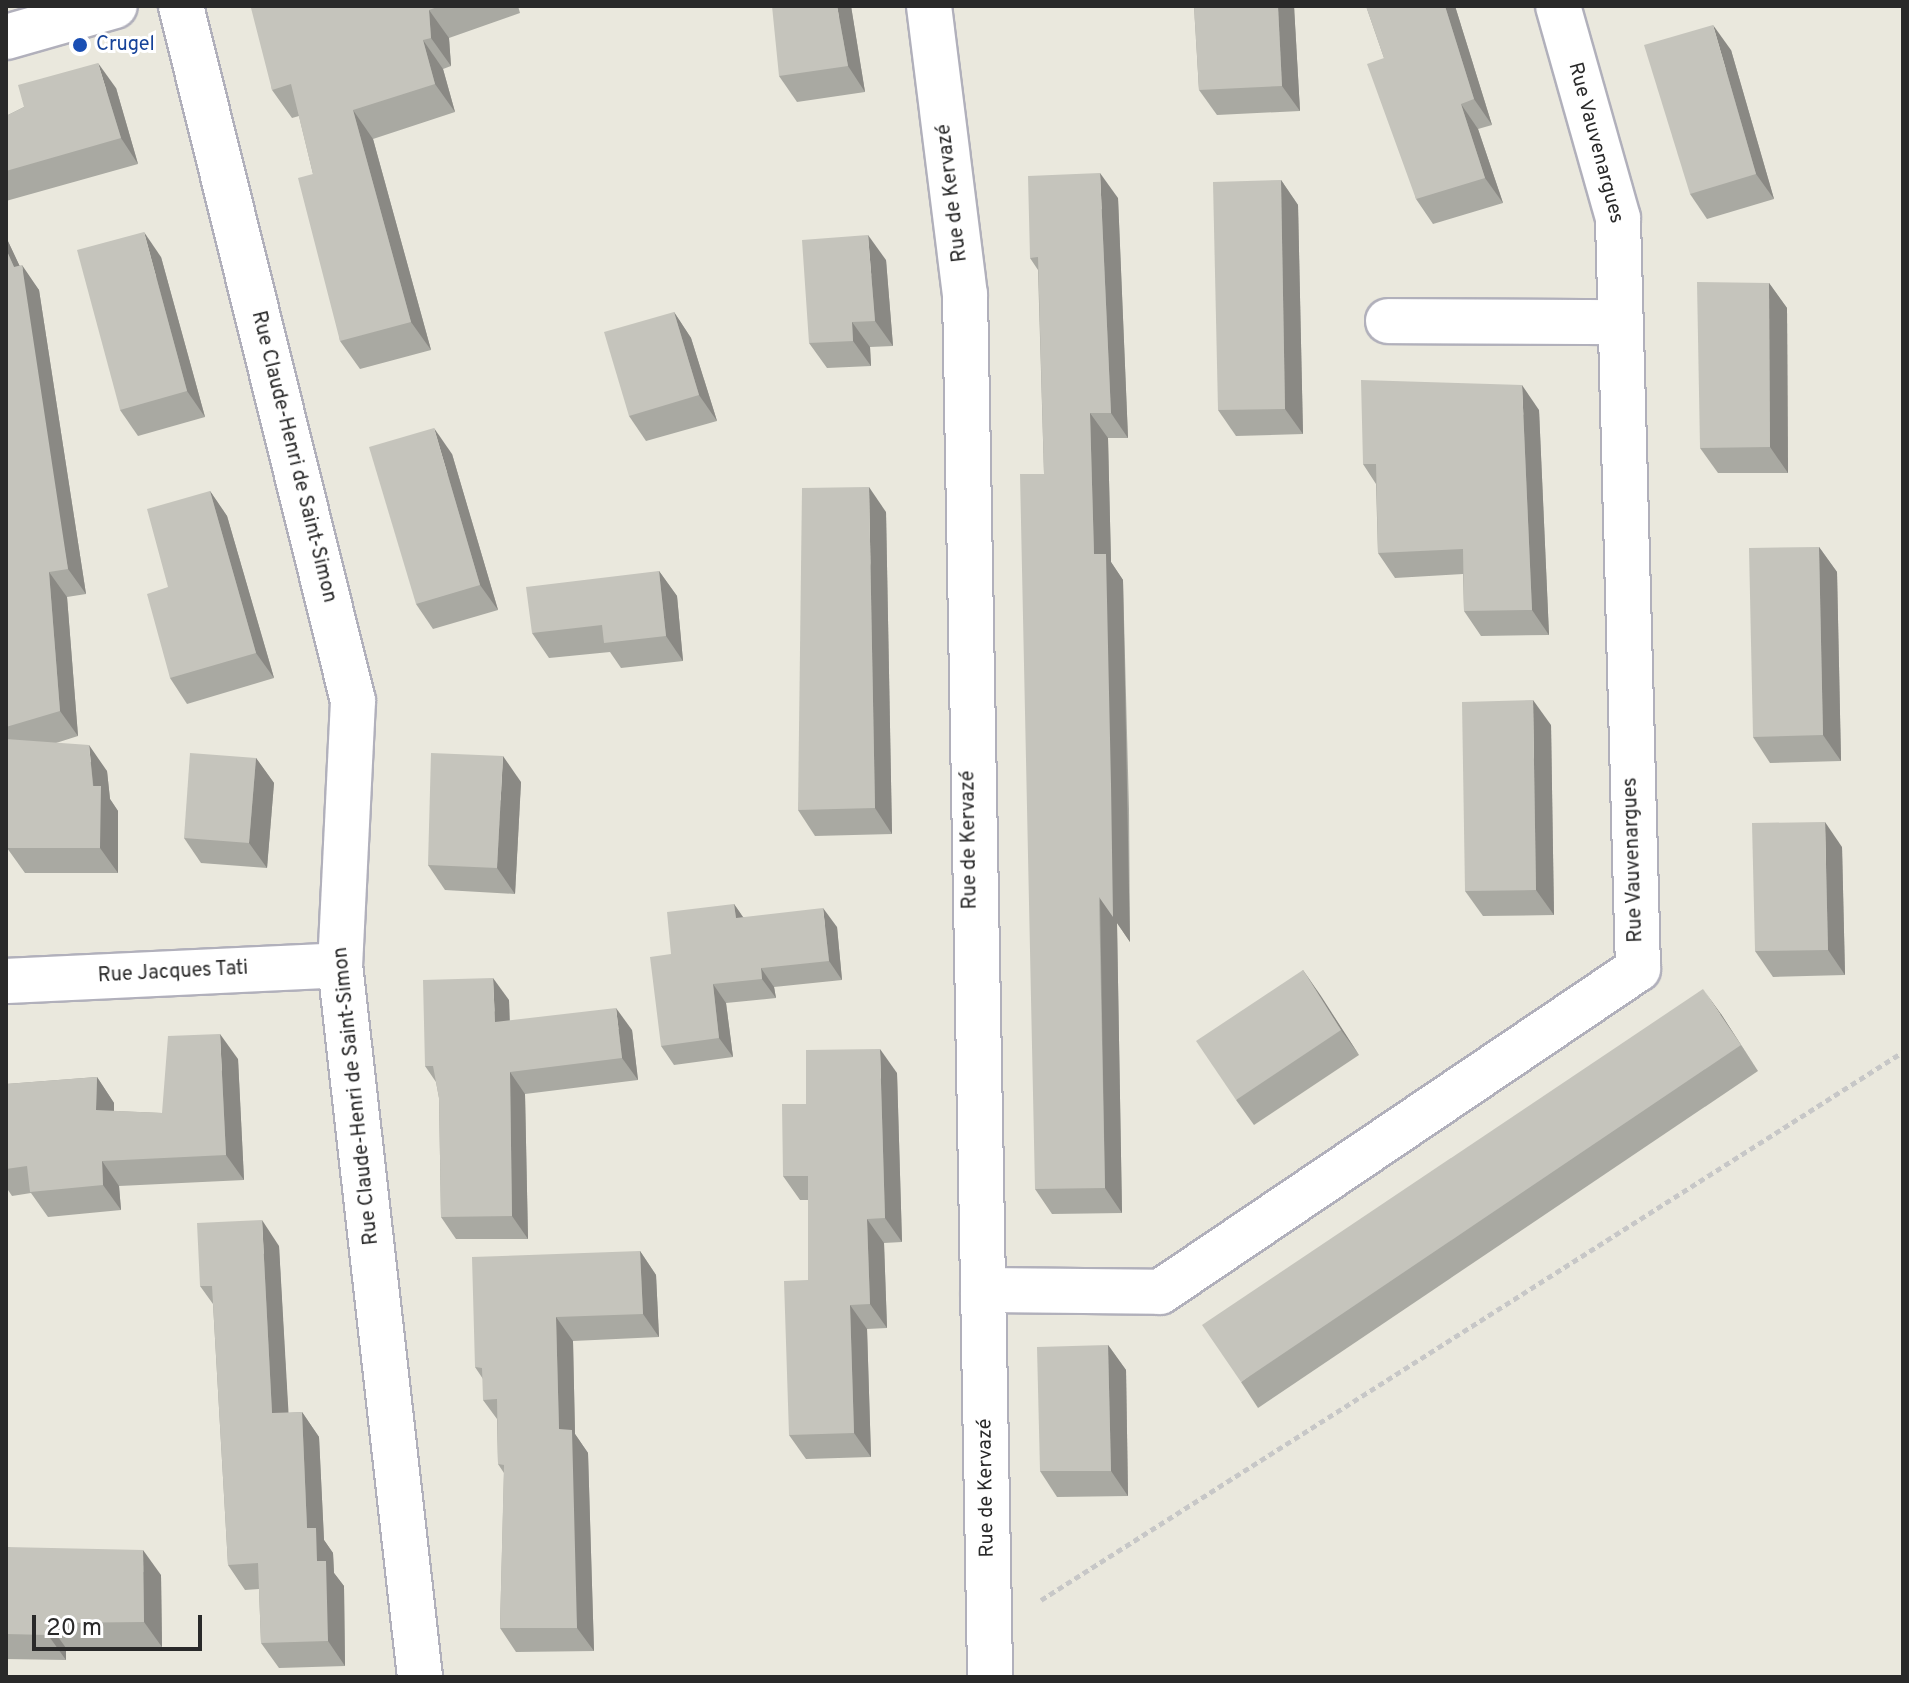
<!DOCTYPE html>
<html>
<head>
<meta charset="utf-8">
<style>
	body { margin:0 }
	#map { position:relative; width:1909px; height:1683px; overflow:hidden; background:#eae8dd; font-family:Overpass,sans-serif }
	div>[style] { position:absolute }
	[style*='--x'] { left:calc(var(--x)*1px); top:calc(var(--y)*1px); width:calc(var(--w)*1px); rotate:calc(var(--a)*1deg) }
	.path>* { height:5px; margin-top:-2.5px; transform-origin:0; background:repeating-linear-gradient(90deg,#c7c7c7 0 6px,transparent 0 10px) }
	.roads { filter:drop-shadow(2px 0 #b1b0bb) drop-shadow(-2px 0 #b1b0bb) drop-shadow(0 2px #b1b0bb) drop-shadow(0 -2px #b1b0bb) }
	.street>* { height:44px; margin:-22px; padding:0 22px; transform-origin:22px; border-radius:22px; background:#fff }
	.secondary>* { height:44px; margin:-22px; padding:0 22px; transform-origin:22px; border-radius:22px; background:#fff }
	.wall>* { inset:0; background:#a9a9a2 }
	.shaded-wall>* { inset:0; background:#8a8984 }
	.building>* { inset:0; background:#c5c4bc }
	.dots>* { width:22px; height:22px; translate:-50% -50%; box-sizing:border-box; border:4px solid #fff; border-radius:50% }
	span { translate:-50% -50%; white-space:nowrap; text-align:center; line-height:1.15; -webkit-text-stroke:6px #fff; paint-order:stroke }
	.transit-label { font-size:20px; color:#164399 }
	.left { translate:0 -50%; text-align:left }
	.street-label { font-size:20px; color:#292929 }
	.frame { position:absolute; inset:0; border:8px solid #292929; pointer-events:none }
	.scale { position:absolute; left:32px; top:1615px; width:170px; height:36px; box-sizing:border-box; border:4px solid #292929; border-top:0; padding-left:10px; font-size:24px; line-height:28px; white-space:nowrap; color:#292929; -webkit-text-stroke:6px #fff; paint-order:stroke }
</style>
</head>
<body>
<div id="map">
	<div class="path">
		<i style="--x:1041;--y:1600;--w:1021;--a:-32.45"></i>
	</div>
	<div class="roads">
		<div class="street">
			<i style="--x:181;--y:6;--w:716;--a:76.1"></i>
			<i style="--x:353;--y:701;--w:264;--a:92.8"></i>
			<i style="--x:340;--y:965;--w:716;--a:83.59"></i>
			<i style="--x:929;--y:6;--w:290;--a:82.9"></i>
			<i style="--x:965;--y:294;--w:1383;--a:88.96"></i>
			<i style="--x:1388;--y:321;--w:229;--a:0.3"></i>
			<i style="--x:6;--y:981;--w:334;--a:-2.7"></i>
			<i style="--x:983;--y:1290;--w:177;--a:0.6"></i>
			<i style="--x:1160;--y:1292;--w:577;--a:-34.05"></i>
			<i style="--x:1638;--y:969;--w:751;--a:-91.53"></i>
			<i style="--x:1618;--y:218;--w:220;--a:-105.8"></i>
		</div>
		<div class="secondary">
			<i style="--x:6;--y:37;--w:113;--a:-15.9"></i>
		</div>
	</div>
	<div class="wall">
		<i style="clip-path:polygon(259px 6px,518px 6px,520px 13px,449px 38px,451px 66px,443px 69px,455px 112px,373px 139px,431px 350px,360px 369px,340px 341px,313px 174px,299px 116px,292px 118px,272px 90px)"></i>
		<i style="clip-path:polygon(851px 6px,865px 92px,797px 102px,779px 76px)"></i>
		<i style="clip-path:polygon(1194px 6px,1294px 6px,1300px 111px,1217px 115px,1199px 90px)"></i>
		<i style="clip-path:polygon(1366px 6px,1455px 6px,1492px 125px,1478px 129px,1503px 203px,1433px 224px,1416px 199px,1384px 58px)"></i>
		<i style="clip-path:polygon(1731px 50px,1774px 199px,1707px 219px,1690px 194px)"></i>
		<i style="clip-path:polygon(116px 88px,138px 164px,6px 201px,6px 116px,24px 107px)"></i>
		<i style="clip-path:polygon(1281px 180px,1298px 205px,1303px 434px,1236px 436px,1218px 410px)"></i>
		<i style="clip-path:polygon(1118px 198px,1128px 438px,1108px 438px,1111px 562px,1123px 580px,1129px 809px,1130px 942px,1117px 923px,1122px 1213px,1052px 1214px,1035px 1189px,1044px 474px,1038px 270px,1030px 258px)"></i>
		<i style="clip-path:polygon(6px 237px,19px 265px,39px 290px,86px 594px,67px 597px,78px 736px,56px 743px,107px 771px,110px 799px,118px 811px,118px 873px,25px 873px,7px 848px)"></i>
		<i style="clip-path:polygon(161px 257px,205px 417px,138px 436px,120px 410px)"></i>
		<i style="clip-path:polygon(886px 260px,893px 346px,870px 347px,871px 366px,827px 368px,809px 343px)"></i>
		<i style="clip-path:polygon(1769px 283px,1787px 308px,1788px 473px,1718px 473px,1700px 448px)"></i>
		<i style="clip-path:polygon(674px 312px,691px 338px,717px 421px,646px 441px,629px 416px)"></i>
		<i style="clip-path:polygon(1539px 410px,1549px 635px,1481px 636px,1464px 611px,1463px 574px,1395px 578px,1378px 553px,1376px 484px,1363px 464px)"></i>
		<i style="clip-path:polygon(452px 454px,498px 610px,433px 629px,416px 604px)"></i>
		<i style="clip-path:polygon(210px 491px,227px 516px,274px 678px,187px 704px,170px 678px,168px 587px)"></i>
		<i style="clip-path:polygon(886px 512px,892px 834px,815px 836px,798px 810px)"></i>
		<i style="clip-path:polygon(1819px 547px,1837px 572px,1841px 761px,1770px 763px,1753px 737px)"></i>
		<i style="clip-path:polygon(659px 571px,677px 596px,683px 661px,621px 668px,610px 652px,549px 658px,532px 633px)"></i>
		<i style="clip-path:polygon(1551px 725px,1554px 915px,1483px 916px,1465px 891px)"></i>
		<i style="clip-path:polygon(256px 758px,274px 783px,267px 868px,201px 863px,184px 838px)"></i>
		<i style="clip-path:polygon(521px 782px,515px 894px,445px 890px,428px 865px)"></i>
		<i style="clip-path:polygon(1842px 847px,1845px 975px,1773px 977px,1755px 951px)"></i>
		<i style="clip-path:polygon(734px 904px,743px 917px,837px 927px,842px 980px,774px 987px,776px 998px,726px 1003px,733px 1057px,674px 1065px,661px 1046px,671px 954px)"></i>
		<i style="clip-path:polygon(1303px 970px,1359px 1055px,1254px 1125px,1236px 1100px)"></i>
		<i style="clip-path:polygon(509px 1000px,510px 1021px,632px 1030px,638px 1080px,525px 1094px,528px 1239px,456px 1239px,441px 1217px,439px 1098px,436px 1082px,425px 1066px)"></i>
		<i style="clip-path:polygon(1721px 1014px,1758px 1071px,1258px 1408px,1241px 1382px)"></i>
		<i style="clip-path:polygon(238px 1059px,244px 1180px,119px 1186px,121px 1210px,48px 1217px,31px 1193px,12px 1196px,6px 1187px,6px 1084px,97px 1077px,114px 1103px,114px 1111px,162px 1113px)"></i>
		<i style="clip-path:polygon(897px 1073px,902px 1242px,884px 1243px,887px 1328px,867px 1329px,871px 1457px,806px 1459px,789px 1435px,808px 1280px,808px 1200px,800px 1200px,783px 1176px,806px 1104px)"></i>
		<i style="clip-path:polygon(279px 1246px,288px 1413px,302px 1412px,319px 1437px,324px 1540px,333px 1553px,334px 1573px,344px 1586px,345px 1666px,279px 1668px,261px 1643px,259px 1589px,245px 1590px,228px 1565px,213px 1304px,200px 1286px)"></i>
		<i style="clip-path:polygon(640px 1251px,656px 1275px,659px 1337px,573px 1341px,575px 1434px,588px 1453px,594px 1651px,516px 1652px,500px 1628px,504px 1473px,498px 1464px,497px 1419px,483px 1400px,483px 1379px,475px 1367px)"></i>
		<i style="clip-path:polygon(1108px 1345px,1126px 1370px,1128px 1496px,1057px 1497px,1040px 1471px)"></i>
		<i style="clip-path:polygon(6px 1547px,161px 1575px,162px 1647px,66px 1648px,66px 1660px,6px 1659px)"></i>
	</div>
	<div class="shaded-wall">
		<i style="clip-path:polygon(837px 6px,851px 6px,865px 92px,848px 66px)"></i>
		<i style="clip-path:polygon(1278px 6px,1294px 6px,1300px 111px,1282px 86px)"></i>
		<i style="clip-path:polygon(1445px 6px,1455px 6px,1492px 125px,1474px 99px)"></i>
		<i style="clip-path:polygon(429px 10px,449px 38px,451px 66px,431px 38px)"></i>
		<i style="clip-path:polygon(1713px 25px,1731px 50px,1774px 199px,1756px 174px)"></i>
		<i style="clip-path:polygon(423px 40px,443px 69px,455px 112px,435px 84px)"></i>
		<i style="clip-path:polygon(98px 63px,116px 88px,138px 164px,121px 138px)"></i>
		<i style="clip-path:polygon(1461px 104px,1478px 129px,1503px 203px,1485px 178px)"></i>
		<i style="clip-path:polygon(353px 110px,373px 139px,431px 350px,411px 322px)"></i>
		<i style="clip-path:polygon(1100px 173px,1118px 198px,1128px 438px,1111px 413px)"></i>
		<i style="clip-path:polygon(1281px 180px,1298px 205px,1303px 434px,1285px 409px)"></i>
		<i style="clip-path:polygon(144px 232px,161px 257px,205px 417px,187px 391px)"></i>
		<i style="clip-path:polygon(868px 235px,886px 260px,893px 346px,875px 321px)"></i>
		<i style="clip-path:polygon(6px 237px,23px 273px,22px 265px,39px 290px,86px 594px,68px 569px,14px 267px,6px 249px)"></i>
		<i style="clip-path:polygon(1769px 283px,1787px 308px,1788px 473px,1770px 447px)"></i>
		<i style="clip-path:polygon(674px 312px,691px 338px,717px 421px,699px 395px)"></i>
		<i style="clip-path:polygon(852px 322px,870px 347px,871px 366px,853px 341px)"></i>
		<i style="clip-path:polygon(1522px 385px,1539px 410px,1549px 635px,1532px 610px)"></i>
		<i style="clip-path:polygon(1090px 413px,1108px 438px,1111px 562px,1123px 580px,1130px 942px,1117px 923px,1122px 1213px,1105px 1188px,1094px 554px)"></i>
		<i style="clip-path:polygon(434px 428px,452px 454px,498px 610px,480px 585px)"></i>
		<i style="clip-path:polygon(869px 487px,886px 512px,892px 834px,875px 808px)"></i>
		<i style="clip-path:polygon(210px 491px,227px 516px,274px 678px,256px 653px)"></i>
		<i style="clip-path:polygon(1819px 547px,1837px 572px,1841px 761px,1823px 735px)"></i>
		<i style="clip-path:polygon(659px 571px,677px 596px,683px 661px,666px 636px)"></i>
		<i style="clip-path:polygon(49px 572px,67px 597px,78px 736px,60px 711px)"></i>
		<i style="clip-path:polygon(1533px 700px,1551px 725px,1554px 915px,1536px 890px)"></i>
		<i style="clip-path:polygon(89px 745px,107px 771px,110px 799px,118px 811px,118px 873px,100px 848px)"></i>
		<i style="clip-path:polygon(503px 756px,521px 782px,515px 894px,497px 868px)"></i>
		<i style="clip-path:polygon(256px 758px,274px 783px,267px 868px,249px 843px)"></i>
		<i style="clip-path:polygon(1825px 822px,1842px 847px,1845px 975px,1828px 950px)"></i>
		<i style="clip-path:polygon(734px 904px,747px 923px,736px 918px)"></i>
		<i style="clip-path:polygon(823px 908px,837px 927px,842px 980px,829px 961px)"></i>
		<i style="clip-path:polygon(761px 968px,774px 987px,776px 998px,762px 979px)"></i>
		<i style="clip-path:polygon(1303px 970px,1321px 996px,1359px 1055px,1341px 1030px)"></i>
		<i style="clip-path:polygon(493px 978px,509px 1000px,510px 1045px,495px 1022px)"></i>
		<i style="clip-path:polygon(713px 984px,726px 1003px,733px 1057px,719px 1038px)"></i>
		<i style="clip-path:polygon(1703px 989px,1721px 1014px,1758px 1071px,1741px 1045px)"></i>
		<i style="clip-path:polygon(616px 1008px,632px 1030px,638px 1080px,622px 1058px)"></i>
		<i style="clip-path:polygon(220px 1034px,238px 1059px,244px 1180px,226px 1155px)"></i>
		<i style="clip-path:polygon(880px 1049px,897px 1073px,902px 1242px,885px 1218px)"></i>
		<i style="clip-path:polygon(510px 1072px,525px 1094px,528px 1239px,512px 1216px)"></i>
		<i style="clip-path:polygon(97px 1077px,114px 1103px,114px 1135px,96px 1110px)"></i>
		<i style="clip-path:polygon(102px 1161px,119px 1186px,121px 1210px,103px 1185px)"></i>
		<i style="clip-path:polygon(867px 1219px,884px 1243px,887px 1328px,870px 1304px)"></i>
		<i style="clip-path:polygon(262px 1220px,279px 1246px,290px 1439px,272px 1413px)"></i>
		<i style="clip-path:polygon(640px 1251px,656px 1275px,659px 1337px,643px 1314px)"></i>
		<i style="clip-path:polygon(850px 1305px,867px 1329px,871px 1457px,854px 1433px)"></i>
		<i style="clip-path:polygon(556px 1317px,573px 1341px,575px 1434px,588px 1453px,594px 1651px,577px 1628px,559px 1429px)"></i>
		<i style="clip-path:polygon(1108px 1345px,1126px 1370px,1128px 1496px,1111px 1471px)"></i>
		<i style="clip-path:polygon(302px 1412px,319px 1437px,324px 1540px,333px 1553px,334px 1573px,344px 1586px,345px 1666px,328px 1641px,317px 1561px,307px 1528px)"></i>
		<i style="clip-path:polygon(143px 1550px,161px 1575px,162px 1647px,144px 1622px)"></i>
		<i style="clip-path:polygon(48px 1623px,66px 1648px,66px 1660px,48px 1635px)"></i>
	</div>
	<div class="building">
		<i style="clip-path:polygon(259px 6px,440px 6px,429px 10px,431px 38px,423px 40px,435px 84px,353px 110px,411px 322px,340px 341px,298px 178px,313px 174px,291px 84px,272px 90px,251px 8px)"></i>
		<i style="clip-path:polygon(772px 6px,837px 6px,848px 66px,779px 76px)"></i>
		<i style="clip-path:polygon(1194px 6px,1278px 6px,1282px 86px,1199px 90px)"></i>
		<i style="clip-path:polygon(1366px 6px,1445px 6px,1474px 99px,1461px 104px,1485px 178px,1416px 199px,1367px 64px,1384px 58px)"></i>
		<i style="clip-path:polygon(1713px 25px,1756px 174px,1690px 194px,1644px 45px)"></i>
		<i style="clip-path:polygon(98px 63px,121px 138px,6px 171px,6px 116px,24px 107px,18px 85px)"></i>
		<i style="clip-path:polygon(1100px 173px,1111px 413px,1090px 413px,1094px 554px,1106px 554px,1111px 784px,1113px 917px,1099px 897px,1105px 1188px,1035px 1189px,1020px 474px,1044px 474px,1038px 257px,1030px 258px,1028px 176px)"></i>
		<i style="clip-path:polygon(1281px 180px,1285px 409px,1218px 410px,1213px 182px)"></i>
		<i style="clip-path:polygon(144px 232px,187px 391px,120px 410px,77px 250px)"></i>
		<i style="clip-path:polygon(868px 235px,875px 321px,852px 322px,853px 341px,809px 343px,802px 240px)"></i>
		<i style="clip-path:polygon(6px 249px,14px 267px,22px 265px,68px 569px,49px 572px,60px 711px,6px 727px)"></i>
		<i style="clip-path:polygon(1697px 282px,1769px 283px,1770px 447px,1700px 448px)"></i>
		<i style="clip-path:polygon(674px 312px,699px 395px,629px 416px,604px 332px)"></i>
		<i style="clip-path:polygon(1361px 380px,1522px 385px,1532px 610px,1464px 611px,1463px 549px,1378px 553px,1376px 464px,1363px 464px)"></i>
		<i style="clip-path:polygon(434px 428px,480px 585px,416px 604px,369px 447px)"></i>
		<i style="clip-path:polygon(869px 487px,875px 808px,798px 810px,802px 488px)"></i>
		<i style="clip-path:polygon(210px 491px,256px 653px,170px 678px,147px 594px,168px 587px,147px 509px)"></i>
		<i style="clip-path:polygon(1819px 547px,1823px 735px,1753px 737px,1749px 548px)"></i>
		<i style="clip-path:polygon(659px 571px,666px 636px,604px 643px,602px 625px,532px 633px,526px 587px)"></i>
		<i style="clip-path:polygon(1533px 700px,1536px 890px,1465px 891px,1462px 702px)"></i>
		<i style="clip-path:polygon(6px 739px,89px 745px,93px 786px,101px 786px,100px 848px,7px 848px)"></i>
		<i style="clip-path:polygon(190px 753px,256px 758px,249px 843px,184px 838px)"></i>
		<i style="clip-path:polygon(431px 753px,503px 756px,497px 868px,428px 865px)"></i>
		<i style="clip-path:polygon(1825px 822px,1828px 950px,1755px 951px,1752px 823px)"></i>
		<i style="clip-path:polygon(734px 904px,736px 918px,823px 908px,829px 961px,761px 968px,762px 979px,713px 984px,719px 1038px,661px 1046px,650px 957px,671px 954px,667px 912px)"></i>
		<i style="clip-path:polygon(1303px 970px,1341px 1030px,1236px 1100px,1196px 1041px)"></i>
		<i style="clip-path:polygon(493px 978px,495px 1022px,616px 1008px,622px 1058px,510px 1072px,512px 1216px,441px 1217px,439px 1098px,433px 1066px,425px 1066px,423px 980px)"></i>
		<i style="clip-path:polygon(1703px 989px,1741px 1045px,1241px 1382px,1202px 1325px)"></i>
		<i style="clip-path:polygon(220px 1034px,226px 1155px,102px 1161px,103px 1185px,30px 1192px,27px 1166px,6px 1169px,6px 1084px,97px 1077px,96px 1110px,162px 1113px,168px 1036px)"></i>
		<i style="clip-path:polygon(880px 1049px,885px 1218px,867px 1219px,870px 1304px,850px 1305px,854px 1433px,789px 1435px,784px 1281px,808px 1280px,808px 1176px,783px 1176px,782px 1104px,806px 1104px,806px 1050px)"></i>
		<i style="clip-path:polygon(262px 1220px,272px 1413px,302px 1412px,307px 1528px,316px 1528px,317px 1561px,326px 1561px,328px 1641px,261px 1643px,258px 1563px,228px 1565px,212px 1286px,200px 1286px,197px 1223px)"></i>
		<i style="clip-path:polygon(640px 1251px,643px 1314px,556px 1317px,559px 1429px,572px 1430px,577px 1628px,500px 1628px,504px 1465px,498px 1464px,497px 1399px,483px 1400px,482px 1368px,475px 1367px,472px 1257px)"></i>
		<i style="clip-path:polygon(1108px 1345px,1111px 1471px,1040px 1471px,1037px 1347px)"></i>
		<i style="clip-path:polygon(6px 1547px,143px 1550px,144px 1622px,48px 1623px,48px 1635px,6px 1634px)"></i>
	</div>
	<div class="dots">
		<i style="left:80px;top:45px;background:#1a4fb4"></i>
	</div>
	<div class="transit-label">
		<span class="left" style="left:96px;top:45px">Crugel</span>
	</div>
	<div class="street-label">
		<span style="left:1595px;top:143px;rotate:75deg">Rue Vauvenargues</span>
		<span style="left:953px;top:193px;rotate:-97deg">Rue de Kervazé</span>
		<span style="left:293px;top:457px;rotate:76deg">Rue Claude-Henri de Saint-Simon</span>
		<span style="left:970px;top:840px;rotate:-91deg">Rue de Kervazé</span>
		<span style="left:1634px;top:860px;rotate:-92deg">Rue Vauvenargues</span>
		<span style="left:173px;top:973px;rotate:-3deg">Rue Jacques Tati</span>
		<span style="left:357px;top:1096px;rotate:-96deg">Rue Claude-Henri de Saint-Simon</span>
		<span style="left:987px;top:1488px;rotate:-91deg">Rue de Kervazé</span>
	</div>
	<div class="frame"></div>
	<div class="scale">20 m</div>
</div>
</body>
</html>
